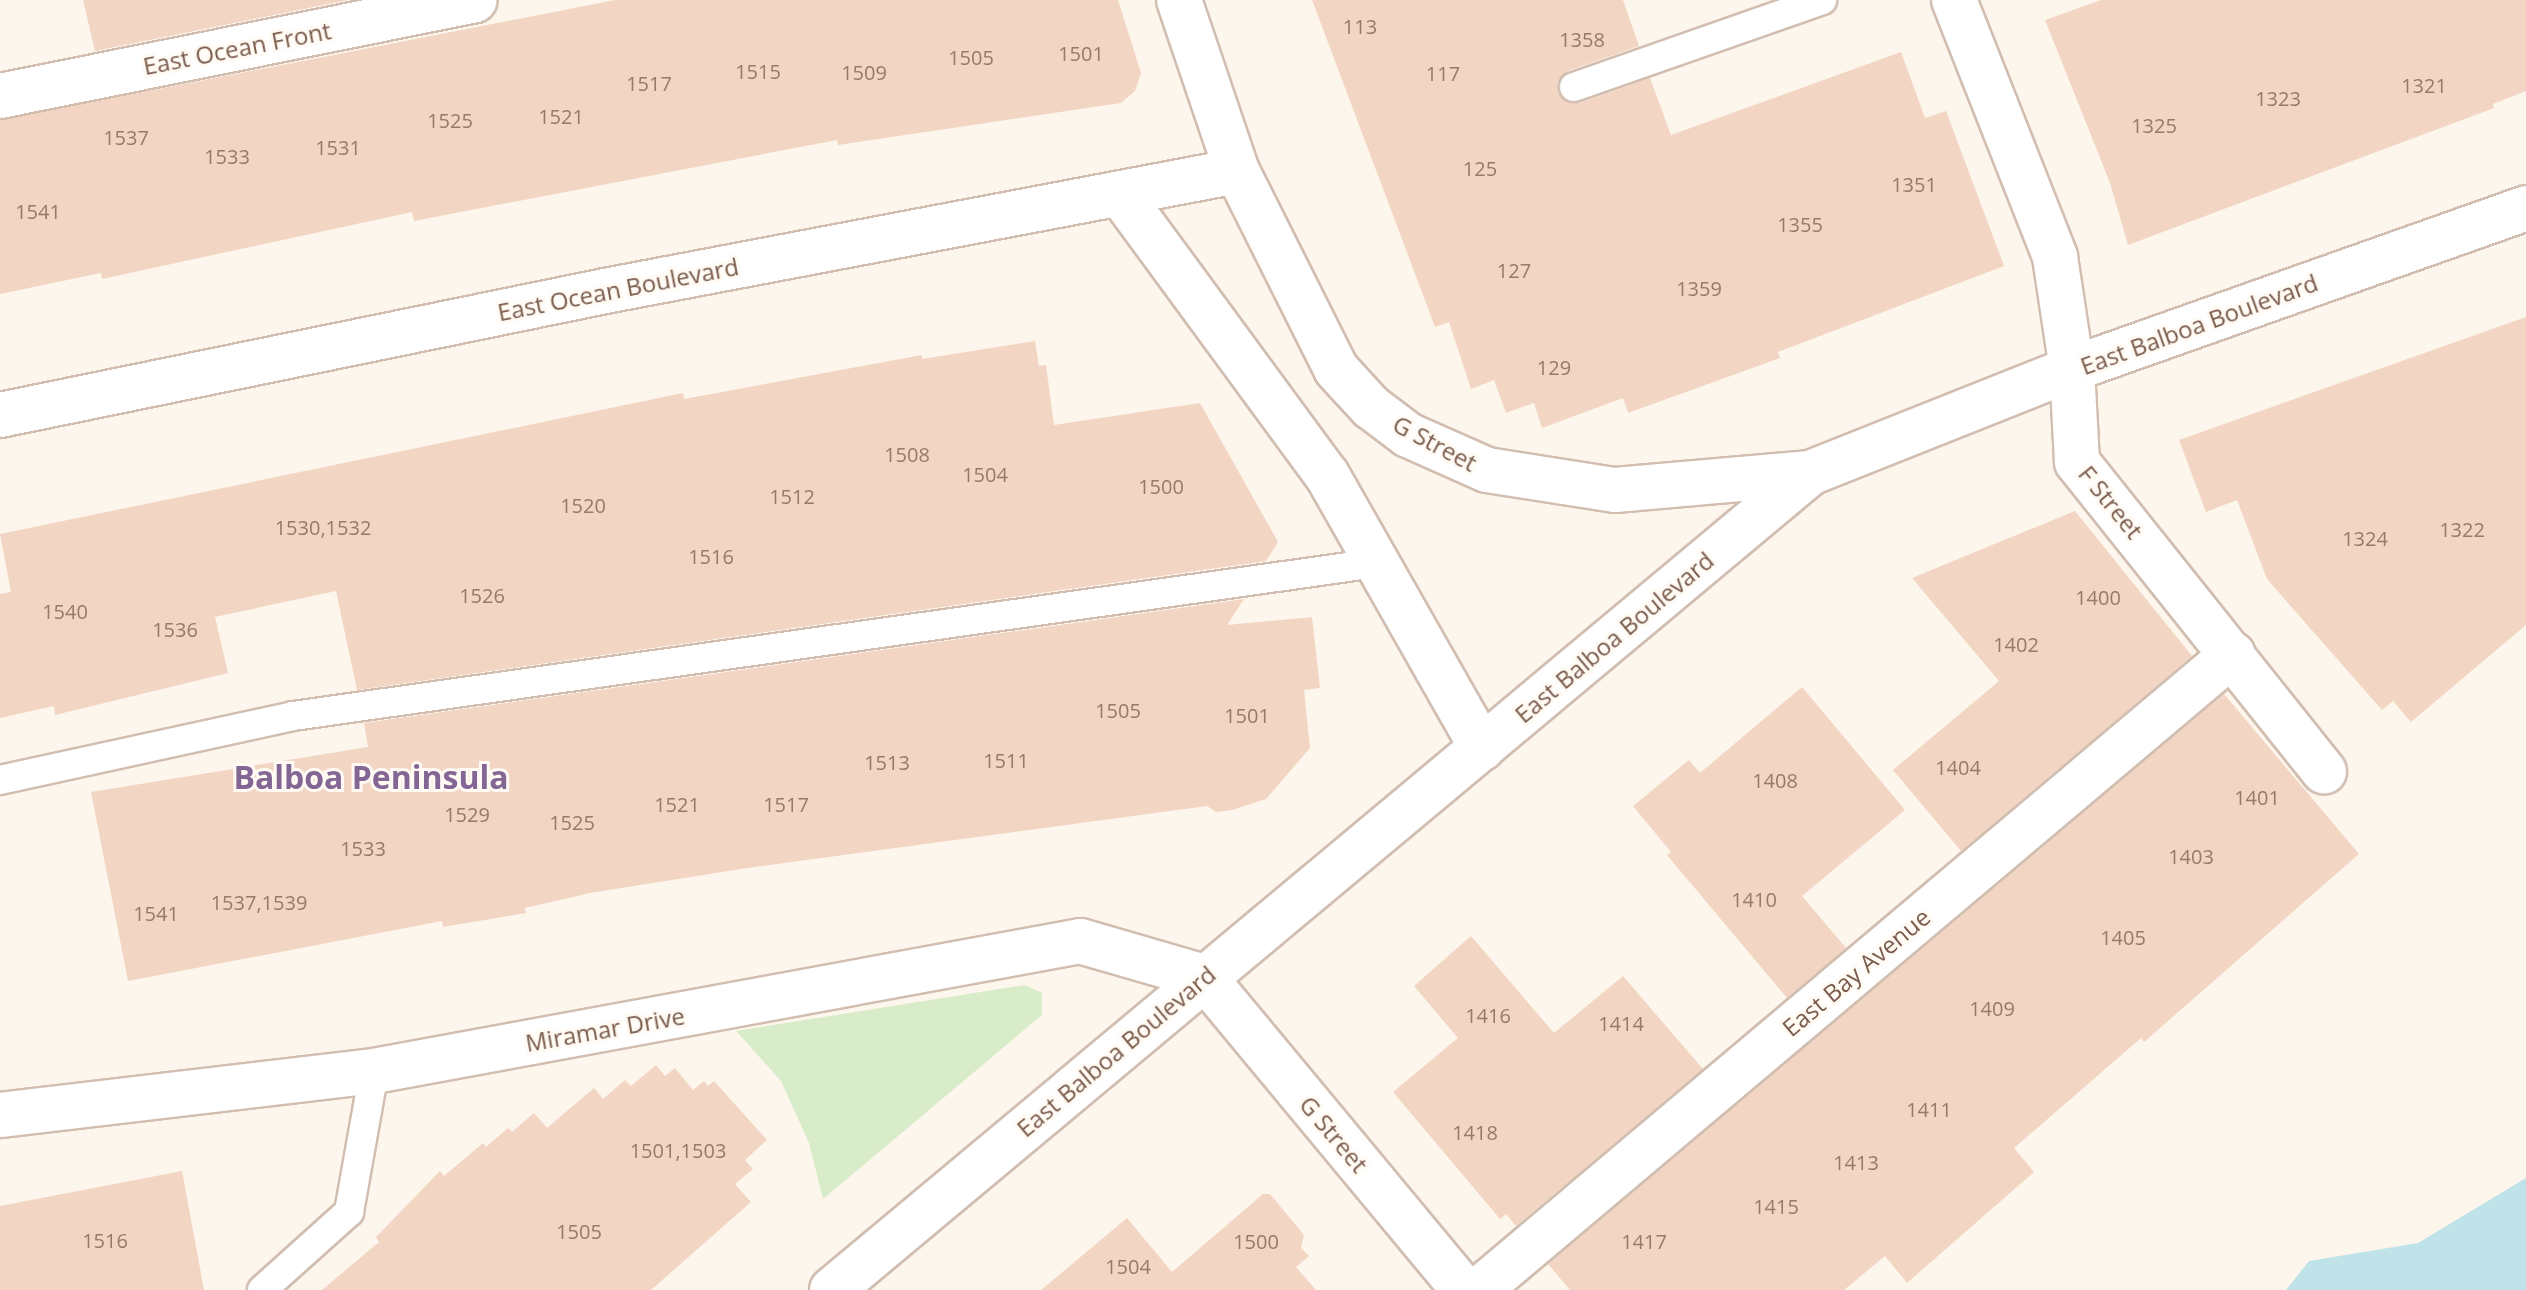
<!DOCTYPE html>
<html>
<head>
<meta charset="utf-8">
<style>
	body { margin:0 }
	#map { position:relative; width:2526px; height:1290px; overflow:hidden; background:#fdf6ec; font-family:"Open Sans",sans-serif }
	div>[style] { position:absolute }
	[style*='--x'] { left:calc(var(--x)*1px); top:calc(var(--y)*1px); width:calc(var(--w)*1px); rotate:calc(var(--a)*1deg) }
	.green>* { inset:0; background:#d8ecc9 }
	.water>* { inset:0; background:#bfe3e8 }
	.building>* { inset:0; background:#f3d5c3 }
	.roads { filter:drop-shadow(2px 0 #d1beb0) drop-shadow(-2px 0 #d1beb0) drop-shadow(0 2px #d1beb0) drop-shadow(0 -2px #d1beb0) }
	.service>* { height:28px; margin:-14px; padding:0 14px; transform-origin:14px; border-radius:14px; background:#fff }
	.minor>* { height:44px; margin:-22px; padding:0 22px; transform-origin:22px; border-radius:22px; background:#fff }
	.tertiary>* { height:44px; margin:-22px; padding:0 22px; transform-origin:22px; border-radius:22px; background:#fff }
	span { translate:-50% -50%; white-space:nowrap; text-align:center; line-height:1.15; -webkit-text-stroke:6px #fffaf3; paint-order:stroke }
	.number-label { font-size:20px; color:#987a6a }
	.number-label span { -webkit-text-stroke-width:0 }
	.street-label { font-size:24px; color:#7a5c4d }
	.district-label { font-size:32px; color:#846695; font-weight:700 }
</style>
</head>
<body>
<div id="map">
	<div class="green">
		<i style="clip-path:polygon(1025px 985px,1042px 993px,1042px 1015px,823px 1199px,809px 1143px,781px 1081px,736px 1031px)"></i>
	</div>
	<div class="water">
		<i style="clip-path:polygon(2526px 1178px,2526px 1290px,2286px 1290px,2309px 1261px,2418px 1243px)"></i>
	</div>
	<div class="building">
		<i style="clip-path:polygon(83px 0,348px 0,95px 51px)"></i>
		<i style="clip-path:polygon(615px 0,1118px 0,1141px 73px,1135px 91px,1121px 103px,838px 145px,837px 140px,414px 221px,412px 212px,102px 279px,101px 273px,0 294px,0 120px)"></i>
		<i style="clip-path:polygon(1312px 0,1623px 0,1639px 46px,1568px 71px,1558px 83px,1558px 93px,1570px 103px,1579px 103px,1650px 78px,1671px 135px,1901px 52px,1925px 118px,1946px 111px,2004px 266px,1778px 352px,1780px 358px,1628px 413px,1623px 398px,1542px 428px,1534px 403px,1506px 413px,1494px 380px,1471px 389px,1449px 322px,1435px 327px)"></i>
		<i style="clip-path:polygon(2101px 0,2526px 0,2526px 91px,2493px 104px,2494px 108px,2128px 245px,2110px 183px,2045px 20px)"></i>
		<i style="clip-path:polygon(2526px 317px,2526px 625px,2411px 722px,2393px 701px,2382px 710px,2267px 579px,2237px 500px,2206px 512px,2179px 440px)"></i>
		<i style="clip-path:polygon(1035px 341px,1039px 366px,1046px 365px,1054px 425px,1200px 403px,1278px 542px,1266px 561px,357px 690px,336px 591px,215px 617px,228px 673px,55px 715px,54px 706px,0 718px,0 594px,11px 592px,0 534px,683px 393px,684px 399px,922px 355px,922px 359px)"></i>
		<i style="clip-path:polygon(2075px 511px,2192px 656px,1961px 851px,1893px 770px,1999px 681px,1912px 578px)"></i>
		<i style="clip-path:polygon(1244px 599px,1227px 625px,1312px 617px,1320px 688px,1304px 690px,1310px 748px,1266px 799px,1232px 810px,1216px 812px,1207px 806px,747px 868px,590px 893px,525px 908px,526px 913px,443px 927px,442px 921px,128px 981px,91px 792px,368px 747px,364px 723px)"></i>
		<i style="clip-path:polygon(1802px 687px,1905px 810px,1802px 896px,1846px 948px,1787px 998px,1667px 855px,1671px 852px,1633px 806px,1689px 760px,1700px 773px)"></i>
		<i style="clip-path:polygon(2224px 694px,2359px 854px,2144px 1042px,2141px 1038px,2014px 1148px,2034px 1172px,1907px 1283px,1885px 1256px,1844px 1290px,1570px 1290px,1548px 1264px)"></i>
		<i style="clip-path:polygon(1471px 936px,1554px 1033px,1623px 976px,1703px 1069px,1516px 1226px,1506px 1214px,1500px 1219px,1393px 1092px,1458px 1038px,1414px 986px)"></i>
		<i style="clip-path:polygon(656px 1065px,665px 1076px,675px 1068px,693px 1090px,704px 1081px,708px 1086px,714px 1081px,767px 1140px,745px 1160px,753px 1169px,735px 1184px,751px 1202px,651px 1290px,322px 1290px,379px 1242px,376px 1237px,440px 1171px,444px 1176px,483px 1143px,486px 1147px,508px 1128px,512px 1132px,534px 1113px,547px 1128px,594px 1088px,603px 1099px,625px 1080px,631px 1086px)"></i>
		<i style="clip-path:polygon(182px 1171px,204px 1290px,0 1290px,0 1206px)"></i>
		<i style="clip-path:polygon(1263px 1194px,1270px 1194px,1304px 1235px,1301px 1248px,1309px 1256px,1296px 1267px,1316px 1290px,1041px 1290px,1127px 1218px,1172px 1272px)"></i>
	</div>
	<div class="roads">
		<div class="service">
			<i style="--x:1574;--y:87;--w:263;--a:-19.3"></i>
			<i style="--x:0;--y:780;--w:300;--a:-12.3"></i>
			<i style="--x:293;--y:716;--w:1094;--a:-8.04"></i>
			<i style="--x:262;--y:1290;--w:117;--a:-41.9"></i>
			<i style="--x:349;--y:1212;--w:143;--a:-79.9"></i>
		</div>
		<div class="minor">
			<i style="--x:1179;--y:0;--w:181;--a:71.3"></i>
			<i style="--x:1237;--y:171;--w:221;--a:63.4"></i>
			<i style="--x:1336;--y:369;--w:52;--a:47.4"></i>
			<i style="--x:1371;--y:407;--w:46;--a:37.1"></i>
			<i style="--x:1408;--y:435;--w:86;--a:23.9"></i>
			<i style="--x:1487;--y:470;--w:130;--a:8.9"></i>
			<i style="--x:1615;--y:490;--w:196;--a:-5"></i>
			<i style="--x:1954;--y:0;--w:276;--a:68.5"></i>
			<i style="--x:2055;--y:257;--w:113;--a:81.4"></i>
			<i style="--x:2072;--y:369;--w:93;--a:86.9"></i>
			<i style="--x:2077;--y:462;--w:396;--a:51.4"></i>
			<i style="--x:0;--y:96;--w:484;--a:-11.4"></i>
			<i style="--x:1121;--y:195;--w:348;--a:53.7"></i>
			<i style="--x:1327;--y:475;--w:314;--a:60.4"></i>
			<i style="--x:0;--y:415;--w:618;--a:-11.58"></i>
			<i style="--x:605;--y:291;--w:643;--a:-10.75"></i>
			<i style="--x:0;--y:1115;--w:377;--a:-6.7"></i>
			<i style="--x:374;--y:1071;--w:718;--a:-10.43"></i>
			<i style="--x:1080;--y:941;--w:129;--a:16.2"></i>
			<i style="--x:1204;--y:977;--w:407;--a:50.3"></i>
			<i style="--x:1479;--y:1290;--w:986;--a:-40.15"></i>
		</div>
		<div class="tertiary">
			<i style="--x:832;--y:1290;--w:1274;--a:-39.87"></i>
			<i style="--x:1810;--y:473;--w:282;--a:-21.7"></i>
			<i style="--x:2072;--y:369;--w:482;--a:-19.5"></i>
		</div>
	</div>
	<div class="number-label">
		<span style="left:1360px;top:26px">113</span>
		<span style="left:1582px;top:39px">1358</span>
		<span style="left:1081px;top:53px">1501</span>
		<span style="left:971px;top:57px">1505</span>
		<span style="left:758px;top:71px">1515</span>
		<span style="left:864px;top:72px">1509</span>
		<span style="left:1443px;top:73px">117</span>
		<span style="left:649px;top:83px">1517</span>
		<span style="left:2424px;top:85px">1321</span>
		<span style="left:2278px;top:98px">1323</span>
		<span style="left:561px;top:116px">1521</span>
		<span style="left:450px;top:120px">1525</span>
		<span style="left:2154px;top:125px">1325</span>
		<span style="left:126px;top:137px">1537</span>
		<span style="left:338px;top:147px">1531</span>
		<span style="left:227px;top:156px">1533</span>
		<span style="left:1480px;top:168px">125</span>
		<span style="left:1914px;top:184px">1351</span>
		<span style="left:38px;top:211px">1541</span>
		<span style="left:1800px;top:224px">1355</span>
		<span style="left:1514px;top:270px">127</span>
		<span style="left:1699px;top:288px">1359</span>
		<span style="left:1554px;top:367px">129</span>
		<span style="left:907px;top:454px">1508</span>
		<span style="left:985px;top:474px">1504</span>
		<span style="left:1161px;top:486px">1500</span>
		<span style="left:792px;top:496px">1512</span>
		<span style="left:583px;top:505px">1520</span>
		<span style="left:323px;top:527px">1530,1532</span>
		<span style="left:2462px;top:529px">1322</span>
		<span style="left:2365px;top:538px">1324</span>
		<span style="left:711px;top:556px">1516</span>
		<span style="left:482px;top:595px">1526</span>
		<span style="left:2098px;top:597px">1400</span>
		<span style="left:65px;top:611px">1540</span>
		<span style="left:175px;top:629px">1536</span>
		<span style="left:2016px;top:644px">1402</span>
		<span style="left:1118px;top:710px">1505</span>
		<span style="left:1247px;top:715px">1501</span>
		<span style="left:1006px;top:760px">1511</span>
		<span style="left:887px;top:762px">1513</span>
		<span style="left:1958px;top:767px">1404</span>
		<span style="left:1775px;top:780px">1408</span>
		<span style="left:2257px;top:797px">1401</span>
		<span style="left:677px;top:804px">1521</span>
		<span style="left:786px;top:804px">1517</span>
		<span style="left:467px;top:814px">1529</span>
		<span style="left:572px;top:822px">1525</span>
		<span style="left:363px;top:848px">1533</span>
		<span style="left:2191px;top:856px">1403</span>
		<span style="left:1754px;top:899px">1410</span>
		<span style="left:259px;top:902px">1537,1539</span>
		<span style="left:156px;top:913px">1541</span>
		<span style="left:2123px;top:937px">1405</span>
		<span style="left:1992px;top:1008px">1409</span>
		<span style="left:1488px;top:1015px">1416</span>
		<span style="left:1621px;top:1023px">1414</span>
		<span style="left:1929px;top:1109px">1411</span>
		<span style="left:1475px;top:1132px">1418</span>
		<span style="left:678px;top:1150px">1501,1503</span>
		<span style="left:1856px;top:1162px">1413</span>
		<span style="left:1776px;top:1206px">1415</span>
		<span style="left:579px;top:1231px">1505</span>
		<span style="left:105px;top:1240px">1516</span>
		<span style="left:1256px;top:1241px">1500</span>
		<span style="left:1644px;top:1241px">1417</span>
		<span style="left:1128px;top:1266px">1504</span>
	</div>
	<div class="street-label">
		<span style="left:237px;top:48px;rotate:-11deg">East Ocean Front</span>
		<span style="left:618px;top:289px;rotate:-11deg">East Ocean Boulevard</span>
		<span style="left:2199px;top:324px;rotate:-20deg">East Balboa Boulevard</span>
		<span style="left:1435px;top:443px;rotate:28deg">G Street</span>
		<span style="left:2111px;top:502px;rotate:51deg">F Street</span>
		<span style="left:1614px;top:637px;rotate:-40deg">East Balboa Boulevard</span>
		<span style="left:1856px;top:972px;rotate:-40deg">East Bay Avenue</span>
		<span style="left:605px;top:1029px;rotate:-10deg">Miramar Drive</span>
		<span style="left:1116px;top:1051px;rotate:-40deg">East Balboa Boulevard</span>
		<span style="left:1334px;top:1134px;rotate:50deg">G Street</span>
	</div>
	<div class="district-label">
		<span style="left:371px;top:777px">Balboa Peninsula</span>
	</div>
</div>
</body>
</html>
